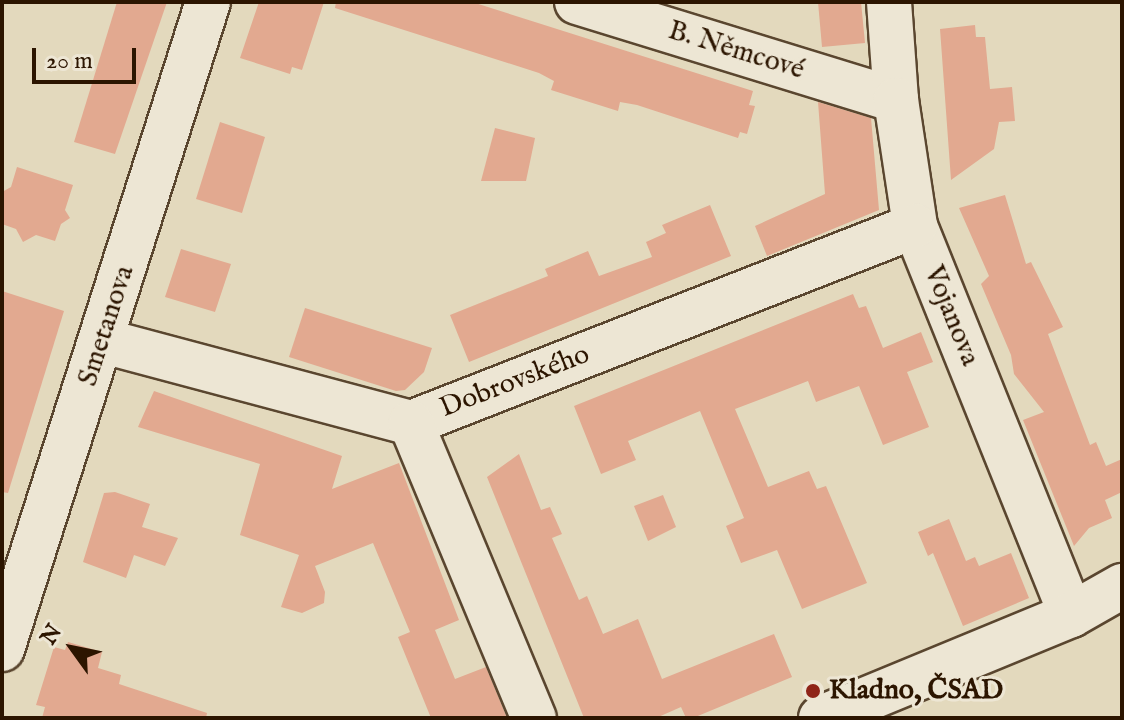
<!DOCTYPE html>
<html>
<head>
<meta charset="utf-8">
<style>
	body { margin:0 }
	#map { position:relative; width:1124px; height:720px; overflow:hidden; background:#e3d9bd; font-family:"IM FELL English",serif }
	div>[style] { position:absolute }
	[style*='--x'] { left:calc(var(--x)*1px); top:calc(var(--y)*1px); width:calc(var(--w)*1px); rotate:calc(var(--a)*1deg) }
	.building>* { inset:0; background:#e2a990 }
	.roads { filter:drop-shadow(2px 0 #5a462f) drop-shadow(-2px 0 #5a462f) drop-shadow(0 2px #5a462f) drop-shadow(0 -2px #5a462f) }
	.minor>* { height:44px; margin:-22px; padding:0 22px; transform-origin:22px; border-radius:22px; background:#ede6d4 }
	.dots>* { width:22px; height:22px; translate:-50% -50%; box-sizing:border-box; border:4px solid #ede6d4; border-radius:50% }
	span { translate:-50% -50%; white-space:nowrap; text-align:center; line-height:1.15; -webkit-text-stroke:6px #ede6d4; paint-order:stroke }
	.street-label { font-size:28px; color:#2c1500 }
	.poi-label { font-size:28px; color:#2c1500; font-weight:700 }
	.left { translate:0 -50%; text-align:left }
	.frame { position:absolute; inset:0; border:4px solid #2c1500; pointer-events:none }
	.north { position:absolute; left:32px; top:608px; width:80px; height:80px; -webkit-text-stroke:6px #ede6d4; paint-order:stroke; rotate:303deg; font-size:22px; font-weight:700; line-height:32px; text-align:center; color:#2c1500 }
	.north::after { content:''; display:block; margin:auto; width:28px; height:36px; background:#2c1500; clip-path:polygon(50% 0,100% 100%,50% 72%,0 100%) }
	.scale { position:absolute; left:32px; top:48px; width:104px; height:36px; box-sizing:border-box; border:4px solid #2c1500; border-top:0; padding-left:10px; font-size:24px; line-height:28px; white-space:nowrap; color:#2c1500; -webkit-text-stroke:6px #ede6d4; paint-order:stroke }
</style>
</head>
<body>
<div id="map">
	<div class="building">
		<i style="clip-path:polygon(117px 2px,167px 2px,115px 154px,74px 142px)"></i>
		<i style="clip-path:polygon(259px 2px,324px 2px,302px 70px,292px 67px,290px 74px,240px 58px)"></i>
		<i style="clip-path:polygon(336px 2px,472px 2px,753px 91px,749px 105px,755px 106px,747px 134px,740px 132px,738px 138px,637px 105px,620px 102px,618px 111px,551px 90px,554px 81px,539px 73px,335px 8px)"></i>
		<i style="clip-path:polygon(818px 2px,861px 2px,865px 43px,822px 47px)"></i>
		<i style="clip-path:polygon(975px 25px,976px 37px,985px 37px,990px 89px,1012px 87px,1015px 121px,999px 122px,994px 149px,951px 180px,940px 29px)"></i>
		<i style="clip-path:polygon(818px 102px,871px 118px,879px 210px,767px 256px,755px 226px,825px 194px)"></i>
		<i style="clip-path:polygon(220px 122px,265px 137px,242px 213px,196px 199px)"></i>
		<i style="clip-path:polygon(495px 128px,535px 138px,526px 181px,481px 181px)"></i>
		<i style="clip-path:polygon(17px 167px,73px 185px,65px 210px,70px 218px,61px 224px,55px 241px,36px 235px,23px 242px,16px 229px,2px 224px,2px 192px,11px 187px)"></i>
		<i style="clip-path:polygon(1005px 195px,1026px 264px,1031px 262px,1063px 327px,1048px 334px,1090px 445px,1096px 442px,1106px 466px,1122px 459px,1122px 492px,1105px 500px,1112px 518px,1089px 528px,1074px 546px,1023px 420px,1044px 412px,1014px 374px,1011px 355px,981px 284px,989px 276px,959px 208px)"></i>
		<i style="clip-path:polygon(710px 205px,731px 256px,469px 362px,450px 315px,548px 276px,545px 269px,588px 251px,599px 276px,652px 257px,646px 242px,666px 233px,662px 225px)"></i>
		<i style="clip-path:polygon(181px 249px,231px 264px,215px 312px,165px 297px)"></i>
		<i style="clip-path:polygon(2px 291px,64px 311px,8px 493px,2px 492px)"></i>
		<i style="clip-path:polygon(853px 294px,859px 308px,866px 306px,883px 348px,921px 332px,933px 362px,907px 372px,929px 427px,883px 445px,859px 386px,816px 402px,808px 381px,735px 409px,768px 487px,809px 471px,817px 489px,826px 486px,867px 583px,802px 609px,777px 550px,741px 563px,726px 526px,744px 518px,700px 411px,628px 441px,636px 460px,601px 474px,574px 406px)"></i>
		<i style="clip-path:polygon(305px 308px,432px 348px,424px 372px,405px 390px,396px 391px,289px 357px)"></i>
		<i style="clip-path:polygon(154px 391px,342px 456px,332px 489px,399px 463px,459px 620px,435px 630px,455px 679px,486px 667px,507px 718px,431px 718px,398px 637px,410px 632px,373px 543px,315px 566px,325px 592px,324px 603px,302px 613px,281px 607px,299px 555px,240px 535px,260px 464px,138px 427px)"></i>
		<i style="clip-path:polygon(519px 454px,541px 510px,550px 507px,562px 534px,552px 538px,579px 600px,587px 596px,603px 634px,638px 619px,662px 679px,774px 634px,792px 677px,693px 718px,686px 718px,681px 707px,656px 718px,584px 718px,487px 477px)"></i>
		<i style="clip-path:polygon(115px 492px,150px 504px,142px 527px,178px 538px,165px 566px,134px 555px,126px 578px,83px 562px,104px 493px)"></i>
		<i style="clip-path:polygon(663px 495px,676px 527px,648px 541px,634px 506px)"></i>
		<i style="clip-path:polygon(949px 519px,966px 561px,975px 557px,979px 566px,1011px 553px,1029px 598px,963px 626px,933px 553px,928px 556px,918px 532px)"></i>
		<i style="clip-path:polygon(68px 642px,102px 652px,98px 668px,121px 675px,119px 684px,207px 713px,206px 718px,42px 718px,45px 707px,36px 705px,54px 647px,65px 650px)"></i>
	</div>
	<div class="roads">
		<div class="minor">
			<i style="--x:577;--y:2;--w:334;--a:17.1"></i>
			<i style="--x:889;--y:2;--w:98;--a:85.9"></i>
			<i style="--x:896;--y:100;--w:127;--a:81.4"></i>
			<i style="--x:915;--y:226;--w:419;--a:68.1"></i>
			<i style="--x:103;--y:341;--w:319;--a:14.9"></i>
			<i style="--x:411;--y:423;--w:541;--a:-21.35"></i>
			<i style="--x:411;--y:423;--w:320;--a:67.4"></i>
			<i style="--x:2;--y:649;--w:679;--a:-72.34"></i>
			<i style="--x:821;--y:718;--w:270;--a:-22.4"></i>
			<i style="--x:1071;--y:615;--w:59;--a:-29.6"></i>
		</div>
	</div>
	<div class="dots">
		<i style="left:813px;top:691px;background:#8f2418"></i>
	</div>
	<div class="street-label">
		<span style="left:736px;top:51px;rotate:17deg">B. Němcové</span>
		<span style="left:951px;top:316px;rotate:68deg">Vojanova</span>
		<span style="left:107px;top:326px;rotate:-72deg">Smetanova</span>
		<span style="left:515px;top:382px;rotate:-21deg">Dobrovského</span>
	</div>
	<div class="poi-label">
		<span class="left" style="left:829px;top:691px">Kladno, ČSAD</span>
	</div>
	<div class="frame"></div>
	<div class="north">N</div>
	<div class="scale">20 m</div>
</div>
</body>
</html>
